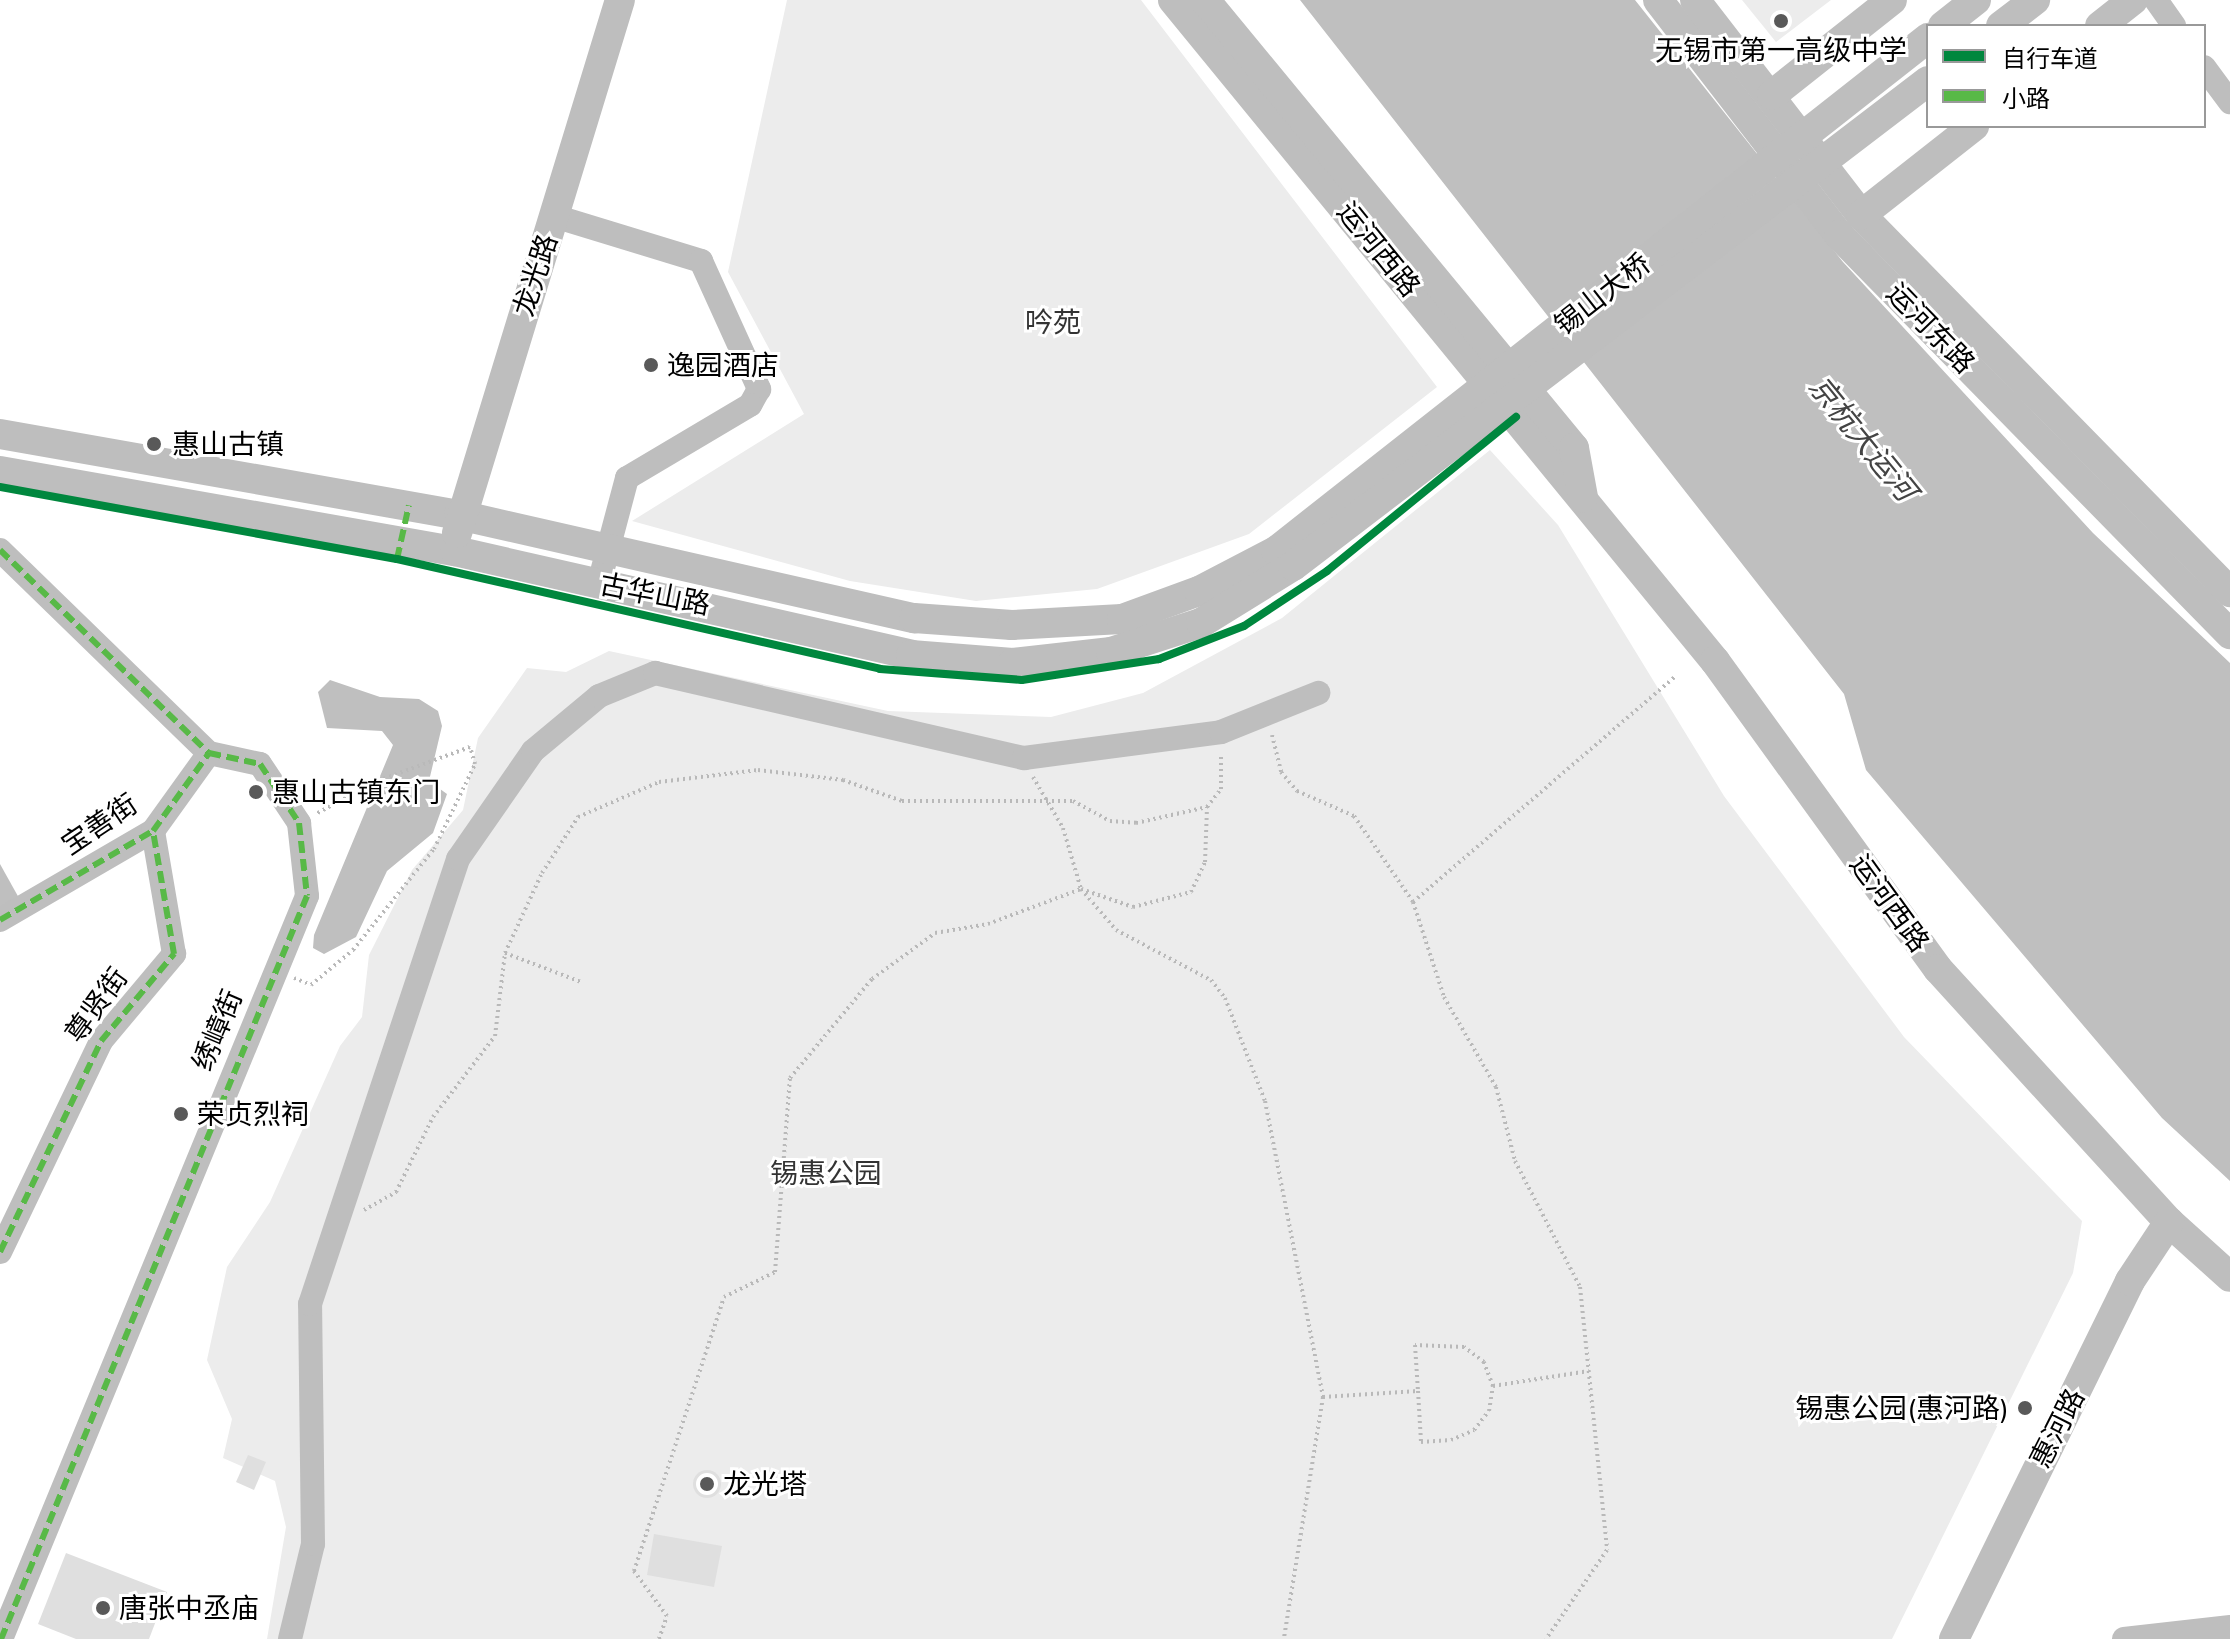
<!DOCTYPE html>
<html>
<head>
<meta charset="utf-8">
<style>
	body { margin:0 }
	#map { position:relative; width:2230px; height:1639px; overflow:hidden; background:#fff; font-family:Mulish,"Noto Sans SC",sans-serif }
	div>[style] { position:absolute }
	[style*='--x'] { left:calc(var(--x)*1px); top:calc(var(--y)*1px); width:calc(var(--w)*1px); rotate:calc(var(--a)*1deg) }
	.green>* { inset:0; background:#ececec }
	.water>* { inset:0; background:#bfbfbf }
	.building>* { inset:0; background:#dfdfdf }
	.round { border-radius:50% }
	.path>* { height:4px; margin-top:-2px; transform-origin:0; background:repeating-linear-gradient(90deg,#b9b9b9 0 2px,transparent 0 6px) }
	.minor>* { height:24px; margin:-12px; padding:0 12px; transform-origin:12px; border-radius:12px; background:#bebebe }
	.major>* { height:30px; margin:-15px; padding:0 15px; transform-origin:15px; border-radius:15px; background:#bebebe }
	.quiet>* { height:6px; margin-top:-3px; transform-origin:0; background:repeating-linear-gradient(90deg,#58b947 0 12px,transparent 0 18px) }
	.cycleway>* { height:8px; margin:-4px; padding:0 4px; transform-origin:4px; border-radius:4px; background:#00873e }
	.dots>* { width:22px; height:22px; translate:-50% -50%; box-sizing:border-box; border:4px solid #fff; border-radius:50% }
	span { translate:-50% -50%; white-space:nowrap; text-align:center; line-height:1.15; -webkit-text-stroke:6px #fff; paint-order:stroke }
	.poi-label { font-size:28px; color:#000 }
	.left { translate:0 -50%; text-align:left }
	.right { translate:-100% -50%; text-align:right }
	.street-label { font-size:28px; color:#000 }
	.park-label { font-size:28px; color:#333 }
	.water-label { font-size:30px; color:#444; font-style:italic }
	.legend { position:absolute; left:1926px; top:24px; width:280px; height:104px; box-sizing:border-box; background:#fff; border:2px solid #999; margin:0; padding:10px 14px; list-style:none; font-size:24px; color:#000 }
	.legend li { display:flex; align-items:center; gap:16px; height:40px }
	.legend b { width:40px; border:2px solid #999 }
</style>
</head>
<body>
<div id="map">
	<div class="green">
		<i style="clip-path:polygon(787px 0,1141px 0,1437px 387px,1249px 534px,1097px 589px,976px 601px,850px 581px,632px 521px,804px 414px,728px 272px)"></i>
		<i style="clip-path:polygon(1742px 0,1831px 0,1776px 42px)"></i>
		<i style="clip-path:polygon(1490px 450px,1558px 525px,1724px 796px,1904px 1037px,2082px 1221px,2073px 1273px,1892px 1639px,267px 1639px,286px 1527px,275px 1481px,223px 1458px,232px 1419px,207px 1360px,227px 1267px,270px 1202px,340px 1046px,362px 1017px,369px 955px,412px 870px,463px 810px,478px 738px,527px 668px,566px 672px,609px 651px,888px 711px,1051px 717px,1143px 693px,1282px 618px)"></i>
	</div>
	<div class="water">
		<i style="clip-path:polygon(1300px 0,1635px 0,1843px 262px,2093px 533px,2230px 663px,2230px 1181px,2162px 1118px,1866px 770px,1844px 694px)"></i>
		<i style="clip-path:polygon(330px 680px,380px 697px,419px 699px,438px 711px,442px 726px,429px 781px,447px 794px,433px 833px,387px 871px,356px 937px,324px 954px,313px 948px,314px 935px,393px 745px,382px 731px,327px 728px,318px 692px)"></i>
		<i style="clip-path:polygon(0 864px,29px 916px,0 920px)"></i>
	</div>
	<div class="building">
		<i style="clip-path:polygon(248px 1455px,266px 1462px,254px 1490px,236px 1482px)"></i>
		<i class="round" style="left:693px;top:1470px;width:28px;height:28px"></i>
		<i style="clip-path:polygon(654px 1534px,722px 1546px,714px 1587px,647px 1575px)"></i>
		<i style="clip-path:polygon(66px 1553px,167px 1592px,149px 1639px,76px 1639px,38px 1624px)"></i>
	</div>
	<div class="path">
		<i style="--x:1272;--y:735;--w:38;--a:76"></i>
		<i style="--x:1281;--y:772;--w:25;--a:50"></i>
		<i style="--x:1297;--y:791;--w:62;--a:23.7"></i>
		<i style="--x:1354;--y:816;--w:104;--a:55.5"></i>
		<i style="--x:1413;--y:902;--w:100;--a:71.9"></i>
		<i style="--x:1444;--y:997;--w:104;--a:60"></i>
		<i style="--x:1496;--y:1087;--w:76;--a:75.6"></i>
		<i style="--x:1515;--y:1161;--w:142;--a:62.7"></i>
		<i style="--x:1580;--y:1287;--w:264;--a:84.1"></i>
		<i style="--x:1607;--y:1550;--w:108;--a:124.4"></i>
		<i style="--x:1033;--y:777;--w:59;--a:59.5"></i>
		<i style="--x:1063;--y:828;--w:64;--a:73.6"></i>
		<i style="--x:1081;--y:889;--w:54;--a:49.5"></i>
		<i style="--x:1116;--y:930;--w:107;--a:27.8"></i>
		<i style="--x:1211;--y:980;--w:23;--a:52"></i>
		<i style="--x:1225;--y:998;--w:110;--a:68.8"></i>
		<i style="--x:1265;--y:1101;--w:302;--a:78.9"></i>
		<i style="--x:1323;--y:1397;--w:245;--a:99.2"></i>
		<i style="--x:1413;--y:902;--w:347;--a:-40.7"></i>
		<i style="--x:505;--y:953;--w:81;--a:20.9"></i>
		<i style="--x:294;--y:978;--w:18;--a:22"></i>
		<i style="--x:311;--y:985;--w:55;--a:-39.8"></i>
		<i style="--x:353;--y:950;--w:129;--a:-51.3"></i>
		<i style="--x:434;--y:849;--w:94;--a:-64.2"></i>
		<i style="--x:475;--y:764;--w:18;--a:-106"></i>
		<i style="--x:470;--y:747;--w:104;--a:159.8"></i>
		<i style="--x:372;--y:783;--w:64;--a:151"></i>
		<i style="--x:364;--y:1210;--w:37;--a:-29"></i>
		<i style="--x:396;--y:1192;--w:84;--a:-63.7"></i>
		<i style="--x:433;--y:1117;--w:102;--a:-52.6"></i>
		<i style="--x:495;--y:1036;--w:84;--a:-83.1"></i>
		<i style="--x:505;--y:953;--w:88;--a:-65.2"></i>
		<i style="--x:542;--y:873;--w:67;--a:-57.3"></i>
		<i style="--x:578;--y:817;--w:88;--a:-23.4"></i>
		<i style="--x:659;--y:782;--w:100;--a:-6.9"></i>
		<i style="--x:758;--y:770;--w:86;--a:6.7"></i>
		<i style="--x:843;--y:780;--w:63;--a:19.6"></i>
		<i style="--x:902;--y:801;--w:171;--a:0"></i>
		<i style="--x:1073;--y:801;--w:42;--a:28.4"></i>
		<i style="--x:1110;--y:821;--w:26;--a:4"></i>
		<i style="--x:1136;--y:823;--w:73;--a:-12.7"></i>
		<i style="--x:1207;--y:807;--w:23;--a:-52"></i>
		<i style="--x:1221;--y:789;--w:35;--a:-90"></i>
		<i style="--x:1493;--y:1386;--w:97;--a:-8.9"></i>
		<i style="--x:1323;--y:1397;--w:95;--a:-3.6"></i>
		<i style="--x:1418;--y:1391;--w:51;--a:86.6"></i>
		<i style="--x:1421;--y:1442;--w:30;--a:-4"></i>
		<i style="--x:1451;--y:1440;--w:25;--a:-23"></i>
		<i style="--x:1474;--y:1430;--w:24;--a:-52"></i>
		<i style="--x:1489;--y:1411;--w:25;--a:-81"></i>
		<i style="--x:1493;--y:1386;--w:26;--a:-111"></i>
		<i style="--x:1484;--y:1362;--w:25;--a:-143"></i>
		<i style="--x:1464;--y:1347;--w:49;--a:-177.7"></i>
		<i style="--x:1415;--y:1345;--w:46;--a:86.3"></i>
		<i style="--x:659;--y:1639;--w:24;--a:-71"></i>
		<i style="--x:667;--y:1616;--w:56;--a:-126.3"></i>
		<i style="--x:634;--y:1571;--w:288;--a:-71.8"></i>
		<i style="--x:724;--y:1297;--w:57;--a:-26.1"></i>
		<i style="--x:775;--y:1272;--w:195;--a:-85.6"></i>
		<i style="--x:790;--y:1078;--w:129;--a:-50.4"></i>
		<i style="--x:872;--y:979;--w:78;--a:-36.1"></i>
		<i style="--x:935;--y:933;--w:54;--a:-9.6"></i>
		<i style="--x:988;--y:924;--w:99;--a:-20.6"></i>
		<i style="--x:1081;--y:889;--w:55;--a:19.1"></i>
		<i style="--x:1133;--y:907;--w:60;--a:-14.5"></i>
		<i style="--x:1191;--y:892;--w:33;--a:-65"></i>
		<i style="--x:1205;--y:862;--w:55;--a:-87.9"></i>
	</div>
	<div class="minor">
		<i style="--x:2156;--y:0;--w:32;--a:55"></i>
		<i style="--x:2204;--y:67;--w:44;--a:53.4"></i>
		<i style="--x:554;--y:216;--w:154;--a:17"></i>
		<i style="--x:701;--y:261;--w:141;--a:65.6"></i>
		<i style="--x:759;--y:389;--w:18;--a:119"></i>
		<i style="--x:750;--y:405;--w:143;--a:149.3"></i>
		<i style="--x:627;--y:478;--w:109;--a:104.9"></i>
		<i style="--x:0;--y:550;--w:291;--a:44.2"></i>
		<i style="--x:209;--y:753;--w:52;--a:12.2"></i>
		<i style="--x:260;--y:764;--w:71;--a:56.5"></i>
		<i style="--x:299;--y:823;--w:73;--a:83.7"></i>
		<i style="--x:307;--y:896;--w:804;--a:112.38"></i>
		<i style="--x:0;--y:920;--w:177;--a:-30.2"></i>
		<i style="--x:153;--y:831;--w:96;--a:-54.3"></i>
		<i style="--x:0;--y:1252;--w:234;--a:-64.4"></i>
		<i style="--x:101;--y:1041;--w:114;--a:-50"></i>
		<i style="--x:174;--y:954;--w:125;--a:-99.7"></i>
		<i style="--x:290;--y:1639;--w:98;--a:-76.4"></i>
		<i style="--x:313;--y:1544;--w:240;--a:-90.7"></i>
		<i style="--x:310;--y:1304;--w:469;--a:-71.6"></i>
		<i style="--x:458;--y:859;--w:131;--a:-55.2"></i>
		<i style="--x:533;--y:751;--w:86;--a:-39.8"></i>
		<i style="--x:599;--y:696;--w:61;--a:-22.3"></i>
		<i style="--x:655;--y:673;--w:379;--a:13"></i>
		<i style="--x:1024;--y:758;--w:199;--a:-7.5"></i>
		<i style="--x:1221;--y:732;--w:105;--a:-21.9"></i>
		<i style="--x:2124;--y:1639;--w:107;--a:-6.5"></i>
	</div>
	<div class="major">
		<i style="--x:1173;--y:0;--w:855;--a:50.65"></i>
		<i style="--x:1715;--y:661;--w:380;--a:54.1"></i>
		<i style="--x:1938;--y:969;--w:343;--a:47.6"></i>
		<i style="--x:2169;--y:1222;--w:82;--a:42"></i>
		<i style="--x:1205;--y:0;--w:580;--a:50.52"></i>
		<i style="--x:1574;--y:448;--w:50;--a:79.6"></i>
		<i style="--x:1658;--y:0;--w:297;--a:52.4"></i>
		<i style="--x:1839;--y:235;--w:559;--a:45.58"></i>
		<i style="--x:1695;--y:0;--w:272;--a:52.3"></i>
		<i style="--x:1861;--y:215;--w:528;--a:45.61"></i>
		<i style="--x:1943;--y:26;--w:42;--a:-38.2"></i>
		<i style="--x:2001;--y:26;--w:43;--a:-37.4"></i>
		<i style="--x:2100;--y:26;--w:42;--a:-38.2"></i>
		<i style="--x:1772;--y:95;--w:153;--a:-38.4"></i>
		<i style="--x:1861;--y:215;--w:144;--a:-38.2"></i>
		<i style="--x:0;--y:434;--w:466;--a:10"></i>
		<i style="--x:459;--y:515;--w:467;--a:12.8"></i>
		<i style="--x:914;--y:618;--w:98;--a:4.1"></i>
		<i style="--x:1012;--y:625;--w:110;--a:-3.1"></i>
		<i style="--x:1122;--y:619;--w:82;--a:-20"></i>
		<i style="--x:1199;--y:591;--w:87;--a:-27.5"></i>
		<i style="--x:1276;--y:551;--w:830;--a:-38.2"></i>
		<i style="--x:0;--y:471;--w:462;--a:10"></i>
		<i style="--x:455;--y:551;--w:468;--a:12.8"></i>
		<i style="--x:911;--y:655;--w:102;--a:4.5"></i>
		<i style="--x:1013;--y:663;--w:99;--a:-6.4"></i>
		<i style="--x:1111;--y:652;--w:95;--a:-17.9"></i>
		<i style="--x:1201;--y:623;--w:108;--a:-31.8"></i>
		<i style="--x:1293;--y:566;--w:799;--a:-37.37"></i>
		<i style="--x:457;--y:533;--w:557;--a:-73"></i>
		<i style="--x:1954;--y:1639;--w:399;--a:-63.8"></i>
		<i style="--x:2130;--y:1281;--w:71;--a:-56.5"></i>
	</div>
	<div class="quiet">
		<i style="--x:0;--y:550;--w:291;--a:44.2"></i>
		<i style="--x:209;--y:753;--w:52;--a:12.2"></i>
		<i style="--x:260;--y:764;--w:71;--a:56.5"></i>
		<i style="--x:299;--y:823;--w:73;--a:83.7"></i>
		<i style="--x:307;--y:896;--w:804;--a:112.38"></i>
		<i style="--x:397;--y:559;--w:55;--a:-77.5"></i>
		<i style="--x:0;--y:920;--w:177;--a:-30.2"></i>
		<i style="--x:153;--y:831;--w:96;--a:-54.3"></i>
		<i style="--x:0;--y:1252;--w:234;--a:-64.4"></i>
		<i style="--x:101;--y:1041;--w:114;--a:-50"></i>
		<i style="--x:174;--y:954;--w:125;--a:-99.7"></i>
	</div>
	<div class="cycleway">
		<i style="--x:0;--y:487;--w:403;--a:10.3"></i>
		<i style="--x:397;--y:559;--w:495;--a:12.8"></i>
		<i style="--x:880;--y:669;--w:142;--a:4.4"></i>
		<i style="--x:1022;--y:680;--w:139;--a:-8.7"></i>
		<i style="--x:1159;--y:659;--w:91;--a:-21.2"></i>
		<i style="--x:1244;--y:626;--w:100;--a:-33.5"></i>
		<i style="--x:1327;--y:571;--w:244;--a:-39.2"></i>
	</div>
	<div class="dots">
		<i style="left:1781px;top:21px;background:#595959"></i>
		<i style="left:651px;top:365px;background:#595959"></i>
		<i style="left:154px;top:444px;background:#595959"></i>
		<i style="left:256px;top:792px;background:#595959"></i>
		<i style="left:181px;top:1114px;background:#595959"></i>
		<i style="left:2025px;top:1408px;background:#595959"></i>
		<i style="left:707px;top:1484px;background:#595959"></i>
		<i style="left:103px;top:1608px;background:#595959"></i>
	</div>
	<div class="poi-label">
		<span style="left:1781px;top:50px">无锡市第一高级中学</span>
		<span class="left" style="left:667px;top:365px">逸园酒店</span>
		<span class="left" style="left:172px;top:444px">惠山古镇</span>
		<span class="left" style="left:272px;top:792px">惠山古镇东门</span>
		<span class="left" style="left:197px;top:1114px">荣贞烈祠</span>
		<span class="right" style="left:2009px;top:1408px">锡惠公园(惠河路)</span>
		<span class="left" style="left:723px;top:1484px">龙光塔</span>
		<span class="left" style="left:119px;top:1608px">唐张中丞庙</span>
	</div>
	<div class="street-label">
		<span style="left:1379px;top:249px;rotate:51deg">运河西路</span>
		<span style="left:535px;top:275px;rotate:-72deg">龙光路</span>
		<span style="left:1602px;top:294px;rotate:-38deg">锡山大桥</span>
		<span style="left:1931px;top:328px;rotate:46deg">运河东路</span>
		<span style="left:655px;top:594px;rotate:11deg">古华山路</span>
		<span style="left:99px;top:824px;rotate:-34deg">宝善街</span>
		<span style="left:1890px;top:903px;rotate:54deg">运河西路</span>
		<span style="left:96px;top:1005px;rotate:-54deg">尊贤街</span>
		<span style="left:217px;top:1030px;rotate:-67deg">绣嶂街</span>
		<span style="left:2057px;top:1428px;rotate:-63deg">惠河路</span>
	</div>
	<div class="park-label">
		<span style="left:1053px;top:322px">吟苑</span>
		<span style="left:826px;top:1173px">锡惠公园</span>
	</div>
	<div class="water-label">
		<span style="left:1863px;top:438px;rotate:51deg">京杭大运河</span>
	</div>
	<ul class="legend">
	<li><b style="height:10px;background:#00873e"></b>自行车道</li>
	<li><b style="height:10px;background:#58b947"></b>小路</li>
	</ul>
</div>
</body>
</html>
